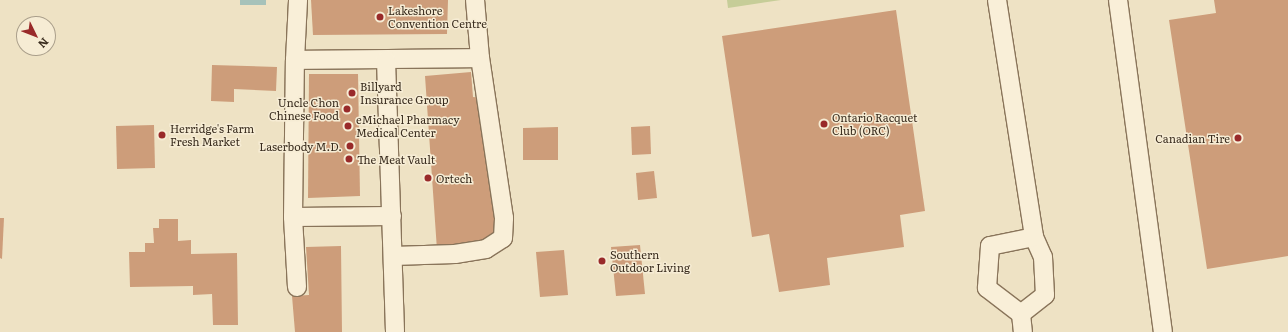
<!DOCTYPE html>
<html>
<head>
<meta charset="utf-8">
<style>
	body { margin:0 }
	#map { position:relative; width:1288px; height:332px; overflow:hidden; background:#eee2c4; font-family:Literata,serif }
	div>[style] { position:absolute }
	[style*='--x'] { left:calc(var(--x)*1px); top:calc(var(--y)*1px); width:calc(var(--w)*1px); rotate:calc(var(--a)*1deg) }
	.green>* { inset:0; background:#c6cd98 }
	.water>* { inset:0; background:#a6c2ba }
	.building>* { inset:0; background:#cd9d7a }
	.roads { filter:drop-shadow(1px 0 #89745a) drop-shadow(-1px 0 #89745a) drop-shadow(0 1px #89745a) drop-shadow(0 -1px #89745a) }
	.minor>* { height:18px; margin:-9px; padding:0 9px; transform-origin:9px; border-radius:9px; background:#f9efd8 }
	.dots>* { width:11px; height:11px; translate:-50% -50%; box-sizing:border-box; border:2px solid #f6ecd4; border-radius:50% }
	span { translate:-50% -50%; white-space:nowrap; text-align:center; line-height:1.15; -webkit-text-stroke:3px #f6ecd4; paint-order:stroke }
	.poi-label { font-size:11px; color:#392c1e }
	.left { translate:0 -50%; text-align:left }
	.right { translate:-100% -50%; text-align:right }
	.north { position:absolute; left:16px; top:16px; width:40px; height:40px; box-sizing:border-box; background:#f6ecd4; border:1px solid #aa9f8b; border-radius:50%; rotate:133deg; font-size:11px; font-weight:700; line-height:16px; text-align:center; color:#392c1e }
	.north::after { content:''; display:block; margin:auto; width:14px; height:18px; background:#992a2a; clip-path:polygon(50% 0,100% 100%,50% 72%,0 100%) }
</style>
</head>
<body>
<div id="map">
	<div class="green">
		<i style="clip-path:polygon(727px 0,781px 0,728px 8px)"></i>
	</div>
	<div class="water">
		<i style="clip-path:polygon(240px 0,266px 0,266px 5px,240px 5px)"></i>
	</div>
	<div class="building">
		<i style="clip-path:polygon(311px 0,448px 0,447px 34px,313px 35px)"></i>
		<i style="clip-path:polygon(1214px 0,1288px 0,1288px 256px,1207px 269px,1169px 20px,1216px 13px)"></i>
		<i style="clip-path:polygon(896px 10px,925px 211px,900px 215px,904px 247px,827px 258px,830px 285px,779px 292px,769px 234px,752px 237px,722px 36px)"></i>
		<i style="clip-path:polygon(212px 65px,277px 67px,276px 91px,234px 89px,234px 102px,211px 101px)"></i>
		<i style="clip-path:polygon(471px 72px,473px 97px,483px 98px,498px 227px,481px 247px,437px 250px,425px 76px)"></i>
		<i style="clip-path:polygon(309px 74px,358px 74px,360px 196px,308px 198px)"></i>
		<i style="clip-path:polygon(154px 125px,155px 168px,117px 169px,116px 126px)"></i>
		<i style="clip-path:polygon(650px 126px,651px 154px,632px 155px,631px 127px)"></i>
		<i style="clip-path:polygon(558px 127px,558px 160px,523px 160px,523px 128px)"></i>
		<i style="clip-path:polygon(654px 171px,657px 198px,638px 200px,636px 173px)"></i>
		<i style="clip-path:polygon(0 218px,4px 218px,2px 259px,0 258px)"></i>
		<i style="clip-path:polygon(159px 219px,178px 219px,178px 241px,191px 240px,191px 254px,237px 253px,238px 325px,213px 325px,212px 294px,193px 295px,193px 286px,130px 287px,129px 252px,145px 252px,145px 243px,154px 243px,153px 228px,159px 228px)"></i>
		<i style="clip-path:polygon(640px 245px,645px 294px,616px 296px,611px 247px)"></i>
		<i style="clip-path:polygon(341px 246px,342px 332px,295px 332px,292px 296px,309px 295px,306px 247px)"></i>
		<i style="clip-path:polygon(564px 250px,568px 295px,540px 297px,536px 252px)"></i>
	</div>
	<div class="roads">
		<div class="minor">
			<i style="--x:997;--y:0;--w:240;--a:81.1"></i>
			<i style="--x:1034;--y:237;--w:22;--a:66"></i>
			<i style="--x:1043;--y:257;--w:38;--a:87"></i>
			<i style="--x:1045;--y:295;--w:31;--a:142"></i>
			<i style="--x:1021;--y:314;--w:43;--a:-142.6"></i>
			<i style="--x:987;--y:288;--w:42;--a:-85.9"></i>
			<i style="--x:990;--y:246;--w:45;--a:-11.6"></i>
			<i style="--x:1118;--y:0;--w:335;--a:82.3"></i>
			<i style="--x:295;--y:60;--w:185;--a:-0.6"></i>
			<i style="--x:386;--y:60;--w:272;--a:88.1"></i>
			<i style="--x:293;--y:217;--w:99;--a:-0.6"></i>
			<i style="--x:393;--y:256;--w:62;--a:-1.8"></i>
			<i style="--x:455;--y:254;--w:31;--a:-9"></i>
			<i style="--x:486;--y:249;--w:20;--a:-33"></i>
			<i style="--x:503;--y:238;--w:20;--a:-87"></i>
			<i style="--x:504;--y:218;--w:162;--a:-98.5"></i>
			<i style="--x:480;--y:58;--w:58;--a:-94.9"></i>
			<i style="--x:297;--y:287;--w:70;--a:-93.3"></i>
			<i style="--x:293;--y:217;--w:157;--a:-89.3"></i>
			<i style="--x:295;--y:60;--w:60;--a:-87.1"></i>
			<i style="--x:1021;--y:314;--w:18;--a:84"></i>
		</div>
	</div>
	<div class="dots">
		<i style="left:380px;top:17px;background:#992a2a"></i>
		<i style="left:352px;top:93px;background:#992a2a"></i>
		<i style="left:347px;top:109px;background:#992a2a"></i>
		<i style="left:824px;top:124px;background:#992a2a"></i>
		<i style="left:348px;top:126px;background:#992a2a"></i>
		<i style="left:162px;top:135px;background:#992a2a"></i>
		<i style="left:1238px;top:138px;background:#992a2a"></i>
		<i style="left:350px;top:146px;background:#992a2a"></i>
		<i style="left:349px;top:159px;background:#992a2a"></i>
		<i style="left:428px;top:178px;background:#992a2a"></i>
		<i style="left:602px;top:261px;background:#992a2a"></i>
	</div>
	<div class="poi-label">
		<span class="left" style="left:388px;top:17px">Lakeshore<br>Convention Centre</span>
		<span class="left" style="left:360px;top:93px">Billyard<br>Insurance Group</span>
		<span class="right" style="left:339px;top:109px">Uncle Chon<br>Chinese Food</span>
		<span class="left" style="left:832px;top:124px">Ontario Racquet<br>Club (ORC)</span>
		<span class="left" style="left:356px;top:126px">eMichael Pharmacy<br>Medical Center</span>
		<span class="left" style="left:170px;top:135px">Herridge's Farm<br>Fresh Market</span>
		<span class="right" style="left:1230px;top:138px">Canadian Tire</span>
		<span class="right" style="left:342px;top:146px">Laserbody M.D.</span>
		<span class="left" style="left:357px;top:159px">The Meat Vault</span>
		<span class="left" style="left:436px;top:178px">Ortech</span>
		<span class="left" style="left:610px;top:261px">Southern<br>Outdoor Living</span>
	</div>
	<div class="north">N</div>
</div>
</body>
</html>
